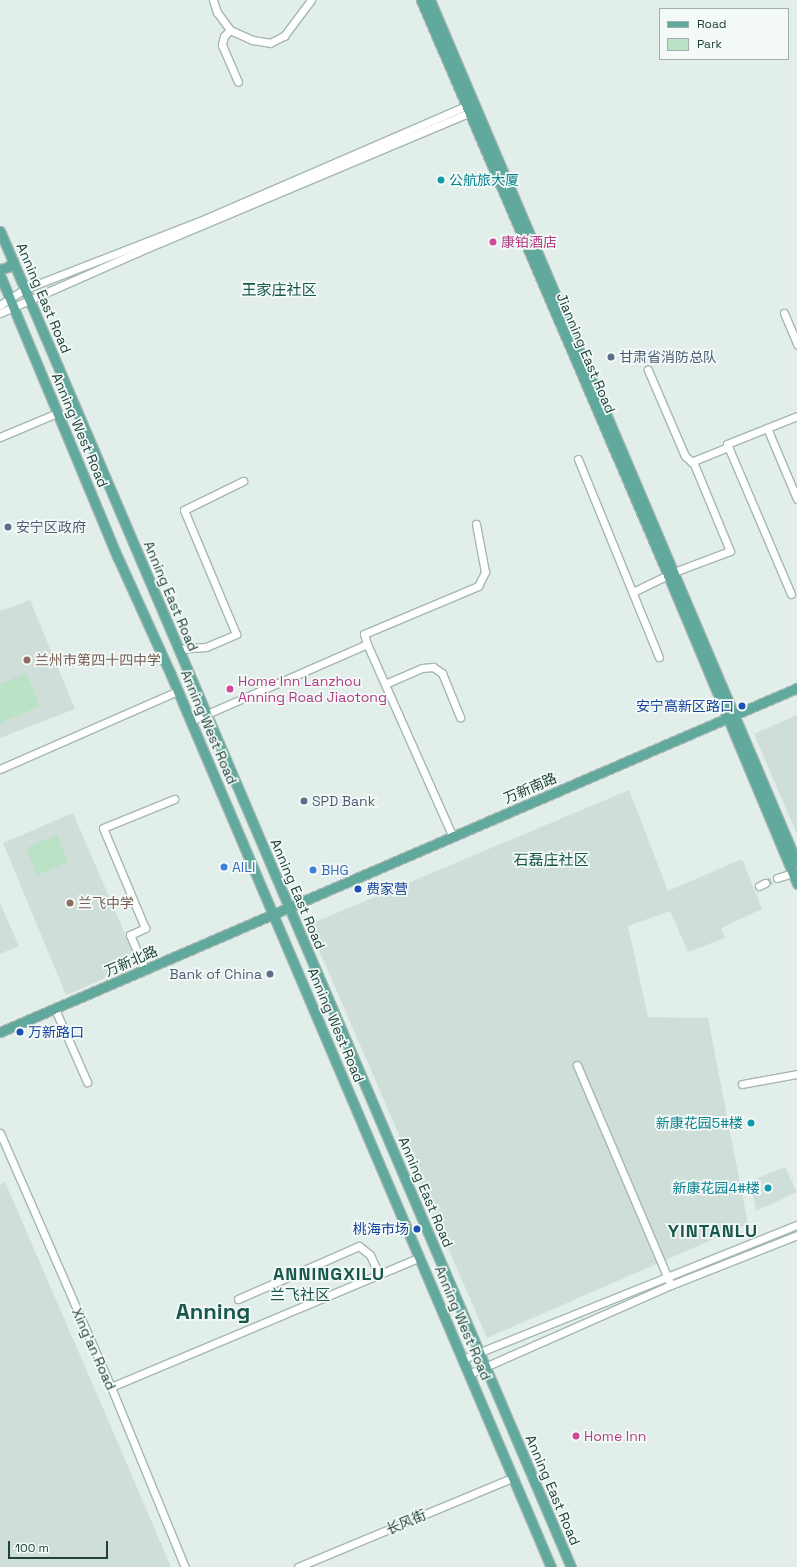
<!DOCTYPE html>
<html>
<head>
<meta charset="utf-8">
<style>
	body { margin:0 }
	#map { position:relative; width:797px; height:1567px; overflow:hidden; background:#e2eeea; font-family:"Space Grotesk","Noto Sans SC",sans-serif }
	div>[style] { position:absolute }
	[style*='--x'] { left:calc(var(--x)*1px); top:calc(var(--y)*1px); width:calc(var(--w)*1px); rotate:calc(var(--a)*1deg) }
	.built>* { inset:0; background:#d0ded9 }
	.green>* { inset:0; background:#b9e2c7 }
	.minor-tunnel>* { height:7px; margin-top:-3.5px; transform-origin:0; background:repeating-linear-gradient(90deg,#bbccc7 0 7px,transparent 0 10.5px) }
	.roads { filter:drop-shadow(1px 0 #a4b7b2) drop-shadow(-1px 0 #a4b7b2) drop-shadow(0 1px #a4b7b2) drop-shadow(0 -1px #a4b7b2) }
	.minor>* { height:7px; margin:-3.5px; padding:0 3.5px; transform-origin:3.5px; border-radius:3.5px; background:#fff }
	.major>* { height:9px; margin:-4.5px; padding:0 4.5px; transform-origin:4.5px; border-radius:4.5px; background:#61a99c }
	.dots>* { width:11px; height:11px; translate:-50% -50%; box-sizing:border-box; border:2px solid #f3faf7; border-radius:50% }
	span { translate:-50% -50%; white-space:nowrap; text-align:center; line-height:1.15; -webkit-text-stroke:3.5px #f3faf7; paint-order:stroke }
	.culture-label { font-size:14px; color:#0d838f }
	.left { translate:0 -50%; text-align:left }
	.right { translate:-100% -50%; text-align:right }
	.hotel-label { font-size:14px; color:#b23c85 }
	.street-label { font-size:14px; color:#20423b }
	.service-label { font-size:14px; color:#4e5e75 }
	.education-label { font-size:14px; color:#785e54 }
	.transit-label { font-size:14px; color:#164399 }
	.shop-label { font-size:14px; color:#366cbe }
	.neighbourhood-label { font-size:15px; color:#19574c }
	.district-label { font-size:18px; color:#19574c; font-weight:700; letter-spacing:1px }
	.town-label { font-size:22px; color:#19574c; font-weight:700 }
	.legend { position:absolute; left:659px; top:8px; width:130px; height:52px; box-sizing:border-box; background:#f3faf7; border:1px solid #9fb0ac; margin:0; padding:5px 7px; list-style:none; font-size:12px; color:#20423b }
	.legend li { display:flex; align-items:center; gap:8px; height:20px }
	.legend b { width:20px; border:1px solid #9fb0ac }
	.scale { position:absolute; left:8px; top:1541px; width:100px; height:18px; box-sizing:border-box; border:2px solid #20423b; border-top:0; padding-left:5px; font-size:12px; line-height:14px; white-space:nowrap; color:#20423b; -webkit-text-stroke:3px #f3faf7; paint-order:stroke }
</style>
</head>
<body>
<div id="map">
	<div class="built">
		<i style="clip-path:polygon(30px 600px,75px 709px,0 738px,0 611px)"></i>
		<i style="clip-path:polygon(797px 715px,797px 834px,754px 734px)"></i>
		<i style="clip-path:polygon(629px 790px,668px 891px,742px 859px,762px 909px,721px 928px,725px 938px,688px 952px,670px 911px,628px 926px,648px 1017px,708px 1018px,748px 1224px,487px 1338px,308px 925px)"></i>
		<i style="clip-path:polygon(73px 813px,138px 964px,66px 995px,3px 843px)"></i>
		<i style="clip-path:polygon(0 903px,19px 946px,0 954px)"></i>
		<i style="clip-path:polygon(785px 1167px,797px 1192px,756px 1211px,750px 1181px)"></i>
		<i style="clip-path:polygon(5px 1182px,115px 1436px,171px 1567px,0 1567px,0 1185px)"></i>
	</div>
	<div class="green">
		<i style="clip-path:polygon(26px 673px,40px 706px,0 723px,0 684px)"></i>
		<i style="clip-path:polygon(57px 835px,68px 862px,37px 875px,26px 848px)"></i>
	</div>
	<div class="minor-tunnel">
		<i style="--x:765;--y:883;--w:13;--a:-23"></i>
	</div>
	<div class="roads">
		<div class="minor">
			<i style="--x:213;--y:0;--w:13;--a:72"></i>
			<i style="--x:217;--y:12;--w:22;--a:54"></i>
			<i style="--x:230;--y:30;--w:24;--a:24"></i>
			<i style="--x:252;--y:40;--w:18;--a:9"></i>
			<i style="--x:270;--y:43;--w:16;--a:-27"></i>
			<i style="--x:284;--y:36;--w:45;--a:-53.1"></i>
			<i style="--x:230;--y:30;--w:8;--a:135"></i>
			<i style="--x:224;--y:36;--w:9;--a:103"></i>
			<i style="--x:222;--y:45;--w:40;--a:66.6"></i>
			<i style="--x:0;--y:305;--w:30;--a:-33"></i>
			<i style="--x:25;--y:289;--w:195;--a:-21.3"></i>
			<i style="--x:207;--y:218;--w:287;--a:-23.4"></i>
			<i style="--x:0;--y:313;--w:151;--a:-23.8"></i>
			<i style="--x:138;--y:252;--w:363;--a:-22.8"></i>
			<i style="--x:784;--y:313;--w:34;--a:67"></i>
			<i style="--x:767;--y:428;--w:77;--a:67.1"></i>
			<i style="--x:0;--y:437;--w:62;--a:-22.8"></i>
			<i style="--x:578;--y:459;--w:214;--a:67.8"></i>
			<i style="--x:691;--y:462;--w:40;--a:-22"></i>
			<i style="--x:633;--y:592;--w:46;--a:-26"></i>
			<i style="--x:674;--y:572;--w:60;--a:-20.6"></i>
			<i style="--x:730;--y:551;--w:94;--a:-112.5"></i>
			<i style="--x:694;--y:464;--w:12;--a:-138"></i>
			<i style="--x:685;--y:456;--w:94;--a:-113.3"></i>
			<i style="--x:791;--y:594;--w:163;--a:-113.1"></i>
			<i style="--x:727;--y:444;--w:75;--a:-21.8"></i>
			<i style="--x:367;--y:644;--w:10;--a:-107"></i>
			<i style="--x:364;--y:634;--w:124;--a:-22.8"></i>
			<i style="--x:478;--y:586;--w:16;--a:-63"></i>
			<i style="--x:485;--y:572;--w:49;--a:-100.6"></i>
			<i style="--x:178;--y:649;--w:28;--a:-4"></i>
			<i style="--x:206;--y:647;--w:33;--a:-23"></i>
			<i style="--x:236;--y:634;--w:134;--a:-112.8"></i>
			<i style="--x:184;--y:510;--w:66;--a:-26.2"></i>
			<i style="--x:385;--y:684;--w:40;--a:-23.4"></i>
			<i style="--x:422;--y:668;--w:11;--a:-5"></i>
			<i style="--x:433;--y:667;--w:11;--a:34"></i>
			<i style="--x:442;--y:673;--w:48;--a:67.8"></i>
			<i style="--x:191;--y:721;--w:192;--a:-23.6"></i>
			<i style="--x:367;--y:644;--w:211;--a:66"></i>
			<i style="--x:0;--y:769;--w:194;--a:-23.7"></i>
			<i style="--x:777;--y:878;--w:16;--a:-18"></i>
			<i style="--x:759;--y:886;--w:7;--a:-27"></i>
			<i style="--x:145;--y:970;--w:38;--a:-113"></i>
			<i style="--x:130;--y:935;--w:17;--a:-25"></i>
			<i style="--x:145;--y:928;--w:108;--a:-112.8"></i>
			<i style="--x:103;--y:828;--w:77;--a:-22.2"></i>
			<i style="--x:55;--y:1009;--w:80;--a:66.3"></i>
			<i style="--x:577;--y:1065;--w:235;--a:66.9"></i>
			<i style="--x:742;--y:1084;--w:56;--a:-10.3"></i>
			<i style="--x:0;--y:1133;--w:277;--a:66.4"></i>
			<i style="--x:111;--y:1387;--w:195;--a:67.7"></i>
			<i style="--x:238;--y:1299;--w:132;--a:-23.7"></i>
			<i style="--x:359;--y:1246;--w:14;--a:39"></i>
			<i style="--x:370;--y:1255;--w:21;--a:65"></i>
			<i style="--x:463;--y:1359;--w:360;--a:-21.9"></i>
			<i style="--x:469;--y:1374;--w:221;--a:-23.8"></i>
			<i style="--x:671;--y:1285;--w:136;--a:-21.6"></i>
			<i style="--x:111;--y:1387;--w:335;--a:-22.8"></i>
			<i style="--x:298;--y:1567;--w:234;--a:-22.6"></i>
		</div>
		<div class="major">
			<i style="--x:421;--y:0;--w:626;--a:66.75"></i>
			<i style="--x:668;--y:575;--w:335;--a:67.3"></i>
			<i style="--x:430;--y:0;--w:938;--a:66.96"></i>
			<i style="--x:0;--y:231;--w:1453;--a:66.86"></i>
			<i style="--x:0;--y:269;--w:8;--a:-14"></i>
			<i style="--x:8;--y:267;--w:8;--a:-50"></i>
			<i style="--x:0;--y:275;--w:307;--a:67.4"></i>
			<i style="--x:118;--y:558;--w:128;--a:65.6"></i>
			<i style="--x:171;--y:675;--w:970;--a:66.93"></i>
			<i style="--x:0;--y:1032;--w:868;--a:-23.35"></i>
		</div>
	</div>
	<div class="dots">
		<i style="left:441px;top:180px;background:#0f9aa8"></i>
		<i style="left:493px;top:242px;background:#d1479c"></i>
		<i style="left:611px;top:357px;background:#5c6f8a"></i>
		<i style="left:8px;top:527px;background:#5c6f8a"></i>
		<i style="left:27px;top:660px;background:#8d6e63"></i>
		<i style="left:230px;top:689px;background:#d1479c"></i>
		<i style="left:742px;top:706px;background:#1a4fb4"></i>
		<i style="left:304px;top:801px;background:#5c6f8a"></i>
		<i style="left:224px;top:867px;background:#3f7fe0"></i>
		<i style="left:313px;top:870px;background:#3f7fe0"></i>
		<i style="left:358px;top:889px;background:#1a4fb4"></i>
		<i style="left:70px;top:903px;background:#8d6e63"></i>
		<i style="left:270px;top:974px;background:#5c6f8a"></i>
		<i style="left:20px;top:1032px;background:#1a4fb4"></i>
		<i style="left:751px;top:1123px;background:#0f9aa8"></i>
		<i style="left:768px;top:1188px;background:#0f9aa8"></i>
		<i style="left:417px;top:1229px;background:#1a4fb4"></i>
		<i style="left:576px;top:1436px;background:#d1479c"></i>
	</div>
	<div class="culture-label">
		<span class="left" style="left:449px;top:180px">公航旅大厦</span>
		<span class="right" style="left:743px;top:1123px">新康花园5#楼</span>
		<span class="right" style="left:760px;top:1188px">新康花园4#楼</span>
	</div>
	<div class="hotel-label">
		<span class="left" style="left:501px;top:242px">康铂酒店</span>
		<span class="left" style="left:238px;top:689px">Home Inn Lanzhou<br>Anning Road Jiaotong</span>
		<span class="left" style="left:584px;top:1436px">Home Inn</span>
	</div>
	<div class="street-label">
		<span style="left:44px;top:298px;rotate:67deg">Anning East Road</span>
		<span style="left:586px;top:353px;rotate:67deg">Jianning East Road</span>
		<span style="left:80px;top:430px;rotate:67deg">Anning West Road</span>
		<span style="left:171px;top:596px;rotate:67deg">Anning East Road</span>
		<span style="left:209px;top:727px;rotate:67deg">Anning West Road</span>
		<span style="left:530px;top:788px;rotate:-23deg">万新南路</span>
		<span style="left:298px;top:894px;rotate:67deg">Anning East Road</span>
		<span style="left:131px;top:961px;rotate:-23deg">万新北路</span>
		<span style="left:336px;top:1025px;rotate:67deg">Anning West Road</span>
		<span style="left:426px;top:1192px;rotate:67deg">Anning East Road</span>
		<span style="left:463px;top:1323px;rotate:67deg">Anning West Road</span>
		<span style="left:94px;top:1349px;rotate:66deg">Xing'an Road</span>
		<span style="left:553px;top:1490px;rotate:67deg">Anning East Road</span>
		<span style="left:406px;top:1522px;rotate:-23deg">长风街</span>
	</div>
	<div class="service-label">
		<span class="left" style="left:619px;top:357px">甘肃省消防总队</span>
		<span class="left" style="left:16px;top:527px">安宁区政府</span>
		<span class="left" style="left:312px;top:801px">SPD Bank</span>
		<span class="right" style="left:262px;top:974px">Bank of China</span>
	</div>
	<div class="education-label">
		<span class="left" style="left:35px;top:660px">兰州市第四十四中学</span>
		<span class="left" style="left:78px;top:903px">兰飞中学</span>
	</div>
	<div class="transit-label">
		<span class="right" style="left:734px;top:706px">安宁高新区路口</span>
		<span class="left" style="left:366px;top:889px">费家营</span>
		<span class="left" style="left:28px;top:1032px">万新路口</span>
		<span class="right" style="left:409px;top:1229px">桃海市场</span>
	</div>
	<div class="shop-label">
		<span class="left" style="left:232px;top:867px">AILI</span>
		<span class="left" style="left:321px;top:870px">BHG</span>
	</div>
	<div class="neighbourhood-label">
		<span style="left:279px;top:290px">王家庄社区</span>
		<span style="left:551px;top:860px">石磊庄社区</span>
		<span style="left:300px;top:1295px">兰飞社区</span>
	</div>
	<div class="district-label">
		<span style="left:713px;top:1231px">YINTANLU</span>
		<span style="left:329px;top:1274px">ANNINGXILU</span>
	</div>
	<div class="town-label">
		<span style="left:213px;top:1312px">Anning</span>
	</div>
	<ul class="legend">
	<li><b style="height:5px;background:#61a99c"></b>Road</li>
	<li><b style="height:11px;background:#b9e2c7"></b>Park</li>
	</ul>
	<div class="scale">100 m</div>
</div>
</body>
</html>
